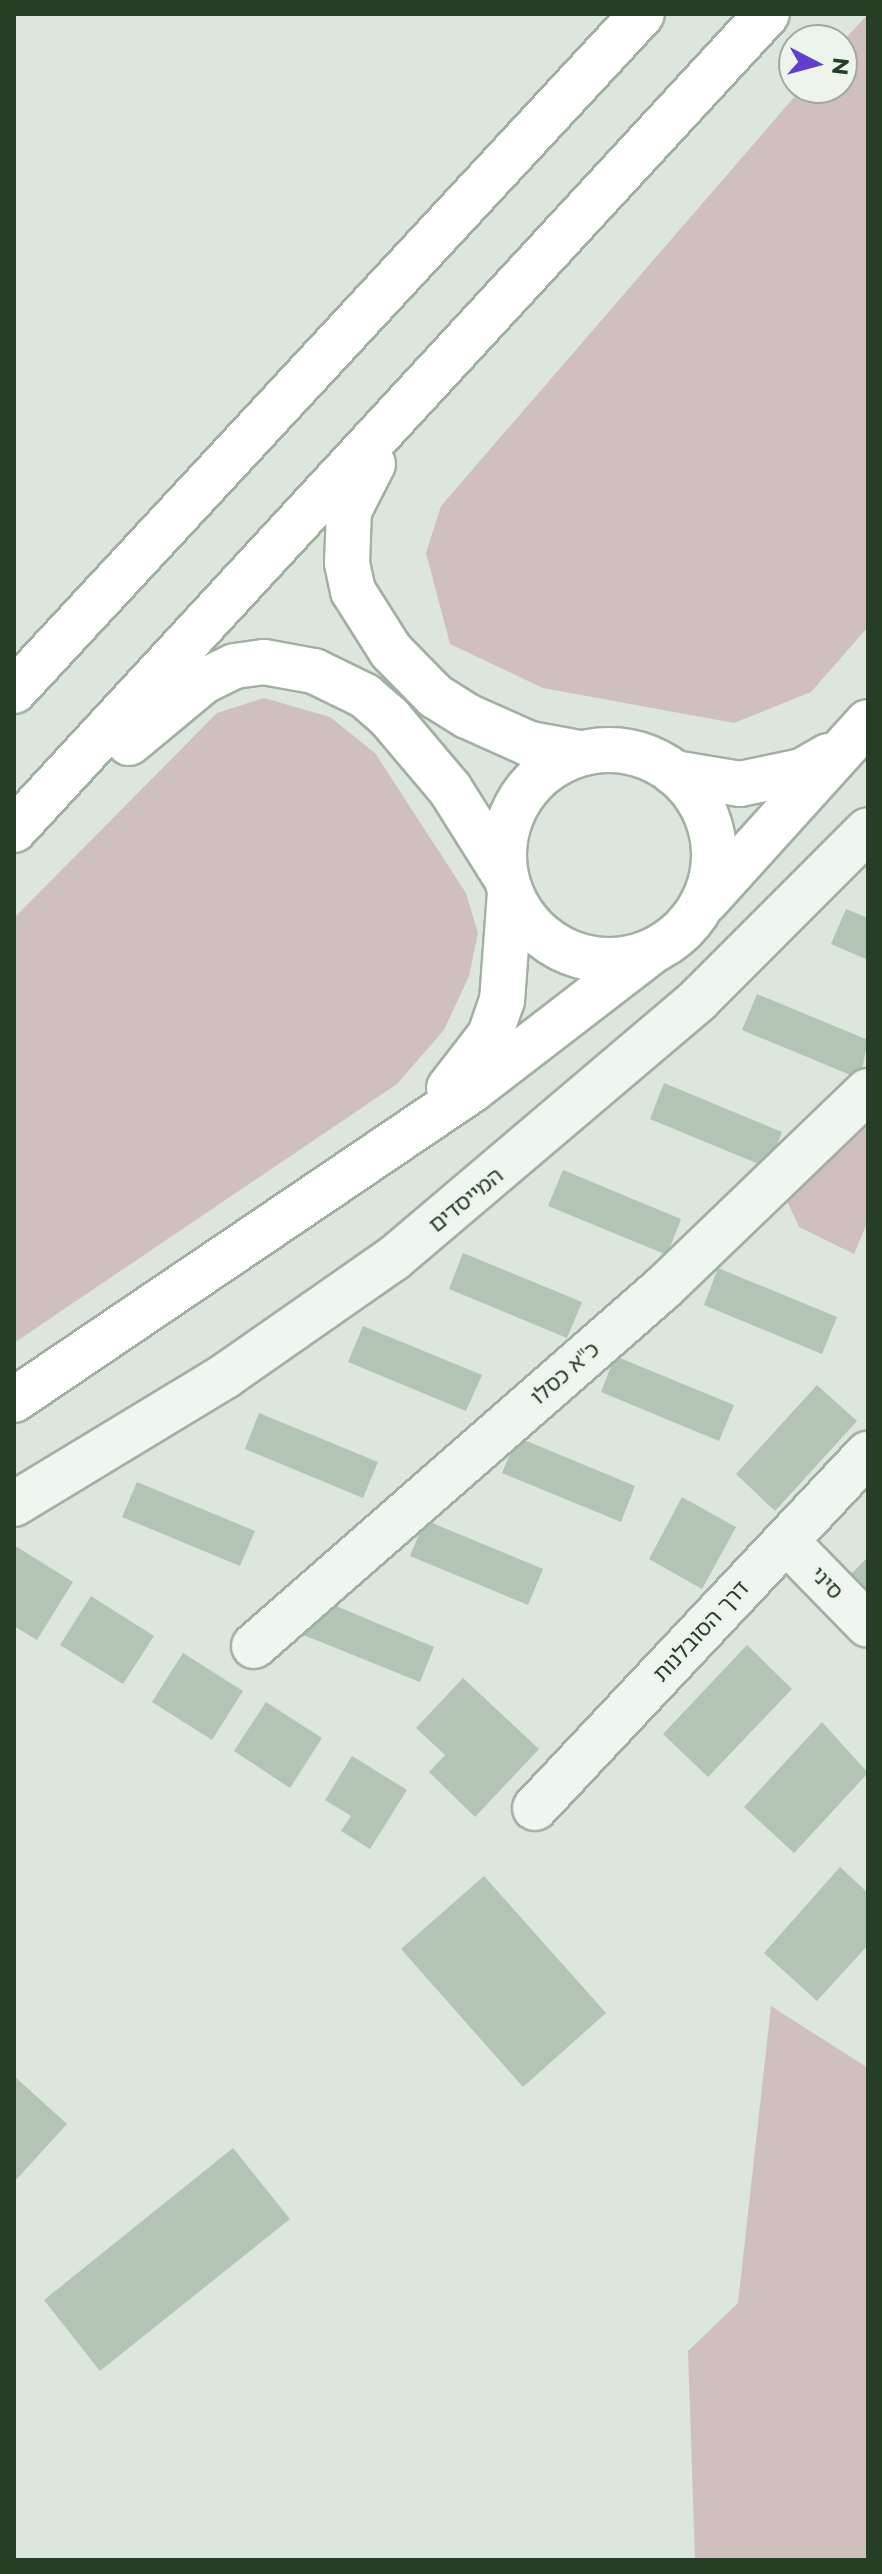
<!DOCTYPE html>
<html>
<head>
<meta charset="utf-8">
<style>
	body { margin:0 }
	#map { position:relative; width:882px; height:2574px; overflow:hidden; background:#dce6dc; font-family:Montserrat,"Noto Sans Hebrew",sans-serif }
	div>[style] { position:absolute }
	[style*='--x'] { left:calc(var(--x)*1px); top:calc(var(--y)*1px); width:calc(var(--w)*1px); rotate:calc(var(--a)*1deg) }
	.green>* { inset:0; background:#d0c0bd }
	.building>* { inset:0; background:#b3c3b4 }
	.roads { filter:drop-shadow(2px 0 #a2b0a2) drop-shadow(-2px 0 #a2b0a2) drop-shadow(0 2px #a2b0a2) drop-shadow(0 -2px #a2b0a2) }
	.street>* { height:44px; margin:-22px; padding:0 22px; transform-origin:22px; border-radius:22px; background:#eff5ef }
	.secondary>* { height:44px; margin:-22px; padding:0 22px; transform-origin:22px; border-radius:22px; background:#fff }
	.secondary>.ring { margin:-22px; padding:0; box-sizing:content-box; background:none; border:44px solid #fff; border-radius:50% }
	.highway>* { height:44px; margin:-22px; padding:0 22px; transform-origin:22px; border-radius:22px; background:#fff }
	span { translate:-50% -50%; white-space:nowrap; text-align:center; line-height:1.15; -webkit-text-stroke:6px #ecf4eb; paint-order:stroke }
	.street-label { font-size:22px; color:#263d26 }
	.frame { position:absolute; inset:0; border:16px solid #263d26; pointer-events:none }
	.north { position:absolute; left:778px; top:24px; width:80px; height:80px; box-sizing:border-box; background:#ecf4eb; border:2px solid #9dab9c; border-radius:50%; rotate:96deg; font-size:22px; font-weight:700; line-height:32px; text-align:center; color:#263d26 }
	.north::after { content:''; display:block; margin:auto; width:28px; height:36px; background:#613fce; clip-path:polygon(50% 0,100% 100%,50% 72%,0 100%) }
</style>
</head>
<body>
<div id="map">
	<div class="green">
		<i style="clip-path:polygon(868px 14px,868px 627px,811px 692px,734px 723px,543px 688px,450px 644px,426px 553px,441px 506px,802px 88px,842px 88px,842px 42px)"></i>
		<i style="clip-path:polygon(264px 698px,330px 717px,375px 753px,466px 893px,478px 933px,469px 976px,444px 1030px,397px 1084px,14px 1343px,14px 918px,217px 713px)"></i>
		<i style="clip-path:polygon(868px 1083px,868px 1221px,854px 1254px,799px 1227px,787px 1201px)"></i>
		<i style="clip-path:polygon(771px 2006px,868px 2068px,868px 2560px,695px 2560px,688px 2351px,738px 2303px)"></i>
	</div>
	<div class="building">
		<i style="clip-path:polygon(846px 909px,868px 918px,868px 960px,831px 944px)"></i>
		<i style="clip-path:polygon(757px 994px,868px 1040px,860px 1079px,742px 1030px)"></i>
		<i style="clip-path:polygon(664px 1083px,782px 1132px,768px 1168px,650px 1119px)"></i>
		<i style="clip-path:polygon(563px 1170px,681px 1219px,667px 1255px,548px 1206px)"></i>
		<i style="clip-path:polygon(463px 1253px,582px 1302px,567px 1338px,449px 1289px)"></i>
		<i style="clip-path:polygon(718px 1268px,837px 1317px,822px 1354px,704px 1305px)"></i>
		<i style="clip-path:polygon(363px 1326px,482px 1375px,466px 1411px,348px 1362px)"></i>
		<i style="clip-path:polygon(615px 1356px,734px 1405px,719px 1441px,601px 1392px)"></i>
		<i style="clip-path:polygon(817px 1385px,857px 1421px,775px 1511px,736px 1474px)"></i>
		<i style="clip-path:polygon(259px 1413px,378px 1462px,363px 1498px,245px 1449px)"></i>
		<i style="clip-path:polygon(517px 1437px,635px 1486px,621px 1522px,502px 1473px)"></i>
		<i style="clip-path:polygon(137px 1482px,255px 1531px,240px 1566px,122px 1517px)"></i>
		<i style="clip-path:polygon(682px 1497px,736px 1527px,702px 1589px,649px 1559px)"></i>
		<i style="clip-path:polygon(425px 1520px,543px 1569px,528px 1605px,410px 1556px)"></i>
		<i style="clip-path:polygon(14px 1545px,73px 1582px,37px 1640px,14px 1626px)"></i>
		<i style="clip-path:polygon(868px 1557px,868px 1602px,846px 1579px)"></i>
		<i style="clip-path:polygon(91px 1596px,154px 1636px,123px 1684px,60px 1645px)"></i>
		<i style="clip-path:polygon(317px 1598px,434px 1647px,420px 1682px,301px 1634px)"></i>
		<i style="clip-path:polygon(747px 1645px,792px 1689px,708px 1777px,663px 1734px)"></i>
		<i style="clip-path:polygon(183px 1653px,243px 1691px,212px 1740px,152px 1702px)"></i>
		<i style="clip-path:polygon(463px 1678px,539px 1749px,475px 1817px,429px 1772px,445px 1755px,416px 1728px)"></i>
		<i style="clip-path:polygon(266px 1702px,322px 1738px,290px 1788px,234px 1751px)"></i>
		<i style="clip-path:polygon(822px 1722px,868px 1773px,794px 1853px,744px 1807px)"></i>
		<i style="clip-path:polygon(352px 1756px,407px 1790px,370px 1849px,341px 1831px,351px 1816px,325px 1800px)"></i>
		<i style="clip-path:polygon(840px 1867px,868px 1893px,868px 1945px,817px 2001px,764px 1953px)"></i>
		<i style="clip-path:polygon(484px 1876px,606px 2013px,523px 2087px,401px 1949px)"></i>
		<i style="clip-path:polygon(14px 2076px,67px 2124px,14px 2182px)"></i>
		<i style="clip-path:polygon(233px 2148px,290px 2219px,100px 2371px,44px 2300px)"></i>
	</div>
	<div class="roads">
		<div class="street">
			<i style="--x:14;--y:1504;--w:247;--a:-31.2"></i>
			<i style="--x:225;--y:1376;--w:205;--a:-34.9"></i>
			<i style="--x:393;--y:1259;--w:400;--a:-40.3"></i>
			<i style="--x:698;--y:1000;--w:240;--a:-45"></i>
			<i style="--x:786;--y:1541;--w:117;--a:45.7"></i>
			<i style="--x:254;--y:1646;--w:544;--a:-41.2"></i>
			<i style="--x:663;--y:1288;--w:284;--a:-43.9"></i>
			<i style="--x:535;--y:1808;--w:486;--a:-46.8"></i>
		</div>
		<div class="secondary">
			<i class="ring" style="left:504px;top:750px;width:166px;height:166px"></i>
			<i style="--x:674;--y:773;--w:67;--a:9.5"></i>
			<i style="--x:740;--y:784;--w:63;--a:-11.8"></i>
			<i style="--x:802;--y:771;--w:30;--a:-30"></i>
			<i style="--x:706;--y:901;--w:241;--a:-47.9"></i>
			<i style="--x:449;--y:1088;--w:67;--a:-52.3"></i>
			<i style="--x:490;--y:1035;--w:36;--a:-71"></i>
			<i style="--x:502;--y:1001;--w:109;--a:-85.8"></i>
			<i style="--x:14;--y:1400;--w:553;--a:-34.09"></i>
			<i style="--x:472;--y:1090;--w:225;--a:-37.6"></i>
		</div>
		<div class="highway">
			<i style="--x:373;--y:464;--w:53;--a:117.1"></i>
			<i style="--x:349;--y:511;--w:52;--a:92.2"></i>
			<i style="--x:347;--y:563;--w:29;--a:78"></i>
			<i style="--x:353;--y:591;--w:71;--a:57.7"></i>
			<i style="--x:391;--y:651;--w:63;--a:45.6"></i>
			<i style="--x:435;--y:696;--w:38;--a:32"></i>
			<i style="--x:467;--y:716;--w:69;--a:24"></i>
			<i style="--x:530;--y:744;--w:51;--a:10.2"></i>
			<i style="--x:14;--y:691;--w:923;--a:-47.15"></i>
			<i style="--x:129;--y:743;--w:97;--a:-39.6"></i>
			<i style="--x:204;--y:681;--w:34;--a:-26"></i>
			<i style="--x:235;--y:666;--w:29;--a:-8"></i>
			<i style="--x:264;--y:662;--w:51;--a:10.2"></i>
			<i style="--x:314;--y:671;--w:57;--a:26.1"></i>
			<i style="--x:365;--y:696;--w:33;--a:41"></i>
			<i style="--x:390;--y:718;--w:93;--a:49.8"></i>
			<i style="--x:450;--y:789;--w:105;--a:57.8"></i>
			<i style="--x:14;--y:830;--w:1110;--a:-47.3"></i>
		</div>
	</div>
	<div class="street-label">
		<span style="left:466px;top:1200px;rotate:-39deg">המייסדים</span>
		<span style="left:565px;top:1373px;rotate:-41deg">כ"א כסלו</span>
		<span style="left:827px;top:1583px;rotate:46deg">סיני</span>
		<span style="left:701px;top:1631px;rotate:-47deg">דרך הסובלנות</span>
	</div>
	<div class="frame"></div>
	<div class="north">N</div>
</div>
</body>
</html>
